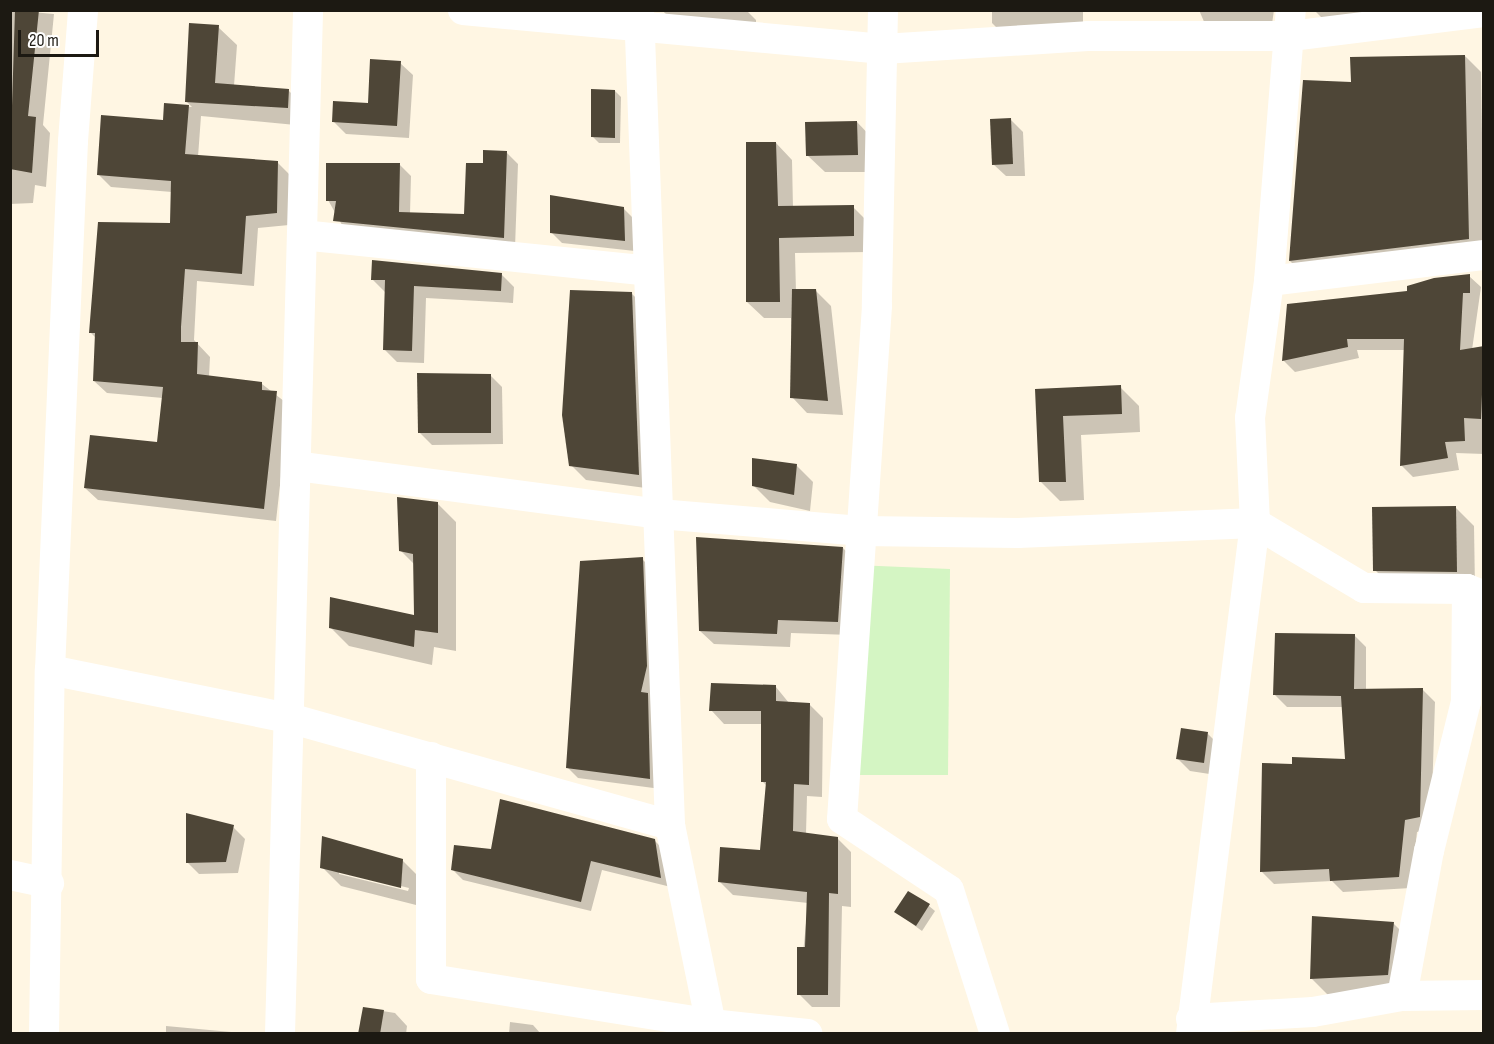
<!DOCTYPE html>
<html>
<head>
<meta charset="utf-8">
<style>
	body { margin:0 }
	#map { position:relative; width:1494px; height:1044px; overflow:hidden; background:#fff6e3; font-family:"Sofia Sans Condensed",sans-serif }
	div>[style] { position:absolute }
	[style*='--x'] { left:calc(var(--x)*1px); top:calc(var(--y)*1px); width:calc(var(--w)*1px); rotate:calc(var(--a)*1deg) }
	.green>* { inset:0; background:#d4f5c3 }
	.shadow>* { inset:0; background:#0003 }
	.building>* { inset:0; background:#4e4637 }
	.street>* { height:30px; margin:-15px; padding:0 15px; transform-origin:15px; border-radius:15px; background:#fff }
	span { translate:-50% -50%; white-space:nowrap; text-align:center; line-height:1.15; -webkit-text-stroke:6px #fff; paint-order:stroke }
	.frame { position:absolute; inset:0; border:12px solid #1c1912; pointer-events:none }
	.scale { position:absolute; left:18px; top:30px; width:81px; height:27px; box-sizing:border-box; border:3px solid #1c1912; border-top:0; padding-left:8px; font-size:18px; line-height:21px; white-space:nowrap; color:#1c1912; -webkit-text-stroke:4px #fff; paint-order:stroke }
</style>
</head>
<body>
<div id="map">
	<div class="green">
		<i style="clip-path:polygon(855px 565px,950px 569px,948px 775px,852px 775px)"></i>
	</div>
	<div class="shadow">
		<i style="clip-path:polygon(10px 10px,54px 14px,43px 125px,50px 133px,46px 187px,35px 185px,33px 203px,10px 204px)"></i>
		<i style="clip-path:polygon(662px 10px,746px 10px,756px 20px,756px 36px,680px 29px)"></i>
		<i style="clip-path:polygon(992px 10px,1083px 10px,1083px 35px,1007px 38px,992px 23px)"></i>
		<i style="clip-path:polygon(1199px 10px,1274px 10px,1272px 24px,1205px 24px)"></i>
		<i style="clip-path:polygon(1314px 10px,1463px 10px,1328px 24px)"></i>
		<i style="clip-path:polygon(218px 27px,237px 45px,234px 86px,288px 90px,307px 109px,306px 126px,201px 116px,198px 157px,278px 163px,291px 176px,289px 225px,258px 228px,254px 286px,197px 281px,194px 340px,210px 357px,209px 377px,262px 384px,289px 405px,276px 521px,98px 500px,85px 488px,158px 444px,163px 398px,107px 393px,94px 381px,97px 339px,90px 332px,171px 225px,172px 192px,111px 187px,99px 175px,164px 121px,166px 105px,192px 107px,186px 101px)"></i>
		<i style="clip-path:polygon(1465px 56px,1481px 72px,1484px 255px,1306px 277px,1290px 261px)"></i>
		<i style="clip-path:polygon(400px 63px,413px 75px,409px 138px,346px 134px,334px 122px,369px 104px)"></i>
		<i style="clip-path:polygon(615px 91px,621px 97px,620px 143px,599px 143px,593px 137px)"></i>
		<i style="clip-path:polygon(1010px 119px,1023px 132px,1025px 176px,1006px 176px,993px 164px)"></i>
		<i style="clip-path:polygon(857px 122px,874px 140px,875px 172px,825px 172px,807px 155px)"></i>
		<i style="clip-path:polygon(776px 143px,792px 160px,793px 208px,853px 207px,869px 223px,870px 252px,795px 253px,796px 291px,816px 291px,831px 306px,843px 415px,807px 413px,792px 397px,791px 318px,764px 318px,747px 302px)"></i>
		<i style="clip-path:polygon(506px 152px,518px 164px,515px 248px,346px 232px,328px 200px,400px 165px,411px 176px,410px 214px,466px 215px,484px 165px)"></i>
		<i style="clip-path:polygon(623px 208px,634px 219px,635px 251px,562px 243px,551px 232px)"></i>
		<i style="clip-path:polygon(502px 275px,514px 287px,513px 303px,426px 298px,424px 363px,397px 362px,384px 349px,385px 292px,372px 279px)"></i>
		<i style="clip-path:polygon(1469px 276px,1481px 287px,1472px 350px,1484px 348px,1484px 454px,1456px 453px,1459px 470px,1413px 477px,1401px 465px,1405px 350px,1357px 350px,1359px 358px,1295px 372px,1283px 360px,1409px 293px)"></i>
		<i style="clip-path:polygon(632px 294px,647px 308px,653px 489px,586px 480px,571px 465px)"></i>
		<i style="clip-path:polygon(490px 375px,502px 387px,503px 444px,432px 445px,420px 433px)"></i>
		<i style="clip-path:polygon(1120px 387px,1139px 406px,1140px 432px,1081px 435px,1084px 500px,1060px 501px,1041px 482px,1037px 390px)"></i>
		<i style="clip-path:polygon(796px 465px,813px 482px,810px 511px,770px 502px,753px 485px)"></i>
		<i style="clip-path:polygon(438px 504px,456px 522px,456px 651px,434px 647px,432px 665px,349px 646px,330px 627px,416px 617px,415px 565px,401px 551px)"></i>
		<i style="clip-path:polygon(1455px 507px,1474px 526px,1475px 590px,1394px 589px,1375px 570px)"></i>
		<i style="clip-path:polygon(843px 548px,856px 562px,851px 635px,791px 633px,790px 647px,714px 644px,700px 631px)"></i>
		<i style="clip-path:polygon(642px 559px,653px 570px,661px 789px,578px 778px,567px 767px)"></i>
		<i style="clip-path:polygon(1354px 635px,1366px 647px,1366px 690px,1423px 690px,1435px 702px,1431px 829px,1417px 832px,1411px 888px,1343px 892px,1332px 881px,1274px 884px,1262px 872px,1294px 766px,1347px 760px,1343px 707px,1287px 707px,1275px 695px)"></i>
		<i style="clip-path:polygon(776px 687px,789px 703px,809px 704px,823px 718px,822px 797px,807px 796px,806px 834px,838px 839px,851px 852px,851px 907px,842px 906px,840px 1007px,812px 1007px,799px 994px,808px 903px,733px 895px,720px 882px,762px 851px,767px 786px,762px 781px,763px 724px,724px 724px,711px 710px)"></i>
		<i style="clip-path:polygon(1208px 734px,1220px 746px,1216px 775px,1190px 771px,1178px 759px)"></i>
		<i style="clip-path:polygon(233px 827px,245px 839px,238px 873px,199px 874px,187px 862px)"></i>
		<i style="clip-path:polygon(654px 840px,665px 851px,671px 887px,602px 870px,591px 911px,463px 880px,453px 870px,492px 851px)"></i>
		<i style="clip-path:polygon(evenodd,402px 860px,421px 879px,420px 906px,341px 886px,322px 867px,402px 860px,339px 871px,409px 888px,408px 891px,339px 874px,339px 871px)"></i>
		<i style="clip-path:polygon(929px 906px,935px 911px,922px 931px,896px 912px)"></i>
		<i style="clip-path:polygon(1393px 923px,1412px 942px,1406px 994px,1330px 997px,1311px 978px)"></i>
		<i style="clip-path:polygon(364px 1008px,395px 1013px,407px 1026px,406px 1034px,360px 1034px)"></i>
		<i style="clip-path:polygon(510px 1022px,533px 1025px,541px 1034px,509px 1034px)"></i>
		<i style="clip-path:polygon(166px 1026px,253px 1034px,166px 1034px)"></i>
	</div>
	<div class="building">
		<i style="clip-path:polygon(15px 10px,39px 10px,28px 116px,36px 117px,32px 173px,10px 169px)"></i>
		<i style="clip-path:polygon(189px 23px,219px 25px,215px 83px,289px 89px,288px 108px,185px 102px)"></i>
		<i style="clip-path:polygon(1465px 55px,1469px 239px,1289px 261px,1303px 80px,1351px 82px,1350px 57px)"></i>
		<i style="clip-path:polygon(370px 59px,401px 61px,397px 126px,332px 122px,333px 101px,368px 103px)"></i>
		<i style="clip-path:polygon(591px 89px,615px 90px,615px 138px,591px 137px)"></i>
		<i style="clip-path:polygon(164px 103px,189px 105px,185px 154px,278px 161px,277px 213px,246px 216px,242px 274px,185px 269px,181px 327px,181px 342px,198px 342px,197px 374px,262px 382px,262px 390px,277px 391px,264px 509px,84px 488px,90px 435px,157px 442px,163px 387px,93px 381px,95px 333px,89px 333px,98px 222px,170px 223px,171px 181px,97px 175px,101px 115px,163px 120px)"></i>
		<i style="clip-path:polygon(1011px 118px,1013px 164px,992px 165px,990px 119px)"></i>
		<i style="clip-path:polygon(857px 121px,858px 155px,806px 156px,805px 122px)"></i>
		<i style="clip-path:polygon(746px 142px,776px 142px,778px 206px,854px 205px,854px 236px,779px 238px,780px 302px,746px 302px)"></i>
		<i style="clip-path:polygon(483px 150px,507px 151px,504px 238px,333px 221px,336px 201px,326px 201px,326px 163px,400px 163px,399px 212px,464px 214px,466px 163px,483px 163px)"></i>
		<i style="clip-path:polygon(550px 195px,624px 207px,625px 241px,550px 233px)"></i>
		<i style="clip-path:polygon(372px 260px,502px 273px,501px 291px,414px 286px,412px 351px,383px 350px,385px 280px,371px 280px)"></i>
		<i style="clip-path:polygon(1470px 274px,1470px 293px,1463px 293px,1460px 350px,1484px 346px,1481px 419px,1464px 418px,1465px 441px,1445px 442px,1448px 458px,1400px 466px,1404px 339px,1347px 339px,1348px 347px,1282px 361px,1287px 304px,1407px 291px,1407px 286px,1434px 278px)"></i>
		<i style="clip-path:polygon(792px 289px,816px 289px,828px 401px,790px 398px)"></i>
		<i style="clip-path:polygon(570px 290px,632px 292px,639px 475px,569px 466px,562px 415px)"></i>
		<i style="clip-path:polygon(417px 373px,491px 374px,491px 433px,418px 433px)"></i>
		<i style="clip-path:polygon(1121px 385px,1122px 414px,1063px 416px,1066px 482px,1039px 482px,1035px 389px)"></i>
		<i style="clip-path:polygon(752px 458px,797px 464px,794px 495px,752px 486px)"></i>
		<i style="clip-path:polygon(397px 497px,438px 502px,438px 633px,415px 630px,414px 647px,329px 628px,330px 597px,414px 615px,413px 554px,399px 551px)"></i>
		<i style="clip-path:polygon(1456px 506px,1457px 572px,1373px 571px,1372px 507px)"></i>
		<i style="clip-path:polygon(696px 537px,843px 547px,838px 622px,778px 620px,777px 634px,699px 631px)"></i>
		<i style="clip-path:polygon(643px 557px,647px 666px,641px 692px,648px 693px,650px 779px,566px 768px,580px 561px)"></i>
		<i style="clip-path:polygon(1275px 633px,1355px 634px,1354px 689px,1423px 688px,1420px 817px,1405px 820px,1399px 877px,1330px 881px,1329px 869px,1260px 872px,1262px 763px,1292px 764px,1292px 757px,1345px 759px,1341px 696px,1273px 695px)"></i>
		<i style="clip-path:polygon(711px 683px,776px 685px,776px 701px,810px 703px,809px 785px,794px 784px,793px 831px,838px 837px,838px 894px,829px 893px,828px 995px,797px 995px,797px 947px,805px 947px,807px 892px,718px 882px,720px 847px,760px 850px,766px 782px,761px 782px,761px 711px,709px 711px)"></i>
		<i style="clip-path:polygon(1181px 728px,1208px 732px,1204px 763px,1176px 759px)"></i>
		<i style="clip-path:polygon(500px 799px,655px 839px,661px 878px,591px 861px,581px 902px,451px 870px,454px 845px,491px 849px)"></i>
		<i style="clip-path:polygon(186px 813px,234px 825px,226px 862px,186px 863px)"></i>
		<i style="clip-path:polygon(322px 836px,403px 859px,401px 888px,320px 868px)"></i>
		<i style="clip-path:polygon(908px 891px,930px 904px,916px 926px,894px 912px)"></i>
		<i style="clip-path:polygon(1312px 916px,1394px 922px,1388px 975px,1310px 979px)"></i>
		<i style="clip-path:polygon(363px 1007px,384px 1010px,380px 1034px,358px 1034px)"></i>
	</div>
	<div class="street">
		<i style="--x:463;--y:10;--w:422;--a:5.3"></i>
		<i style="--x:883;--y:49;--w:205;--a:-3.6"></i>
		<i style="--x:1088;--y:36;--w:203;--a:0"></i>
		<i style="--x:1291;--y:36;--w:194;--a:-7.1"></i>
		<i style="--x:639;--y:10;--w:816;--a:87.82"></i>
		<i style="--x:670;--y:825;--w:203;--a:78.4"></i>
		<i style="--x:711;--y:1024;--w:97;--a:5.9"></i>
		<i style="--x:883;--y:10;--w:296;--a:91.2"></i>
		<i style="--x:877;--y:306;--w:514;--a:93.9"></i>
		<i style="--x:842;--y:819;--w:128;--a:33.6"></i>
		<i style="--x:949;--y:890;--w:151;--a:72.3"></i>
		<i style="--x:302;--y:235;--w:348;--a:5.9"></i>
		<i style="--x:1269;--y:281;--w:217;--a:-6.9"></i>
		<i style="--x:296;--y:466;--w:366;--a:7.5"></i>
		<i style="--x:659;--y:514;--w:202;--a:4.8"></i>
		<i style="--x:860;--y:531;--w:158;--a:0.7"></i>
		<i style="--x:1018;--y:533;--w:237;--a:-2.4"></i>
		<i style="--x:1255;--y:523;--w:127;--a:30.8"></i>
		<i style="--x:1364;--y:588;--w:103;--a:0.6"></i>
		<i style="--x:1467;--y:589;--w:18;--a:22"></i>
		<i style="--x:50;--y:670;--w:244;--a:11.4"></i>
		<i style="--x:289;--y:718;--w:396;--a:15.7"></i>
		<i style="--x:431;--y:757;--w:222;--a:90"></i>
		<i style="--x:431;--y:979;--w:284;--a:9.1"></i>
		<i style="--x:711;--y:1024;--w:10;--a:96"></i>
		<i style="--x:10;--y:875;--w:40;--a:12"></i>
		<i style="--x:1402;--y:996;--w:147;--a:-79.5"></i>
		<i style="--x:1429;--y:851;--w:154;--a:-76.1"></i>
		<i style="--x:1466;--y:702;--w:113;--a:-89.5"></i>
		<i style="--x:1191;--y:1019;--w:122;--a:-3.3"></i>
		<i style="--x:1313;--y:1012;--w:90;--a:-10.2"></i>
		<i style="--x:1402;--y:996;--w:82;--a:-0.7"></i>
		<i style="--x:44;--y:1034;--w:364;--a:-89.1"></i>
		<i style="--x:50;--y:670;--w:529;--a:-87.51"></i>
		<i style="--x:73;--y:141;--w:131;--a:-85.6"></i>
		<i style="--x:280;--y:1034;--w:1024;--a:-88.43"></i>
		<i style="--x:1191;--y:1034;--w:515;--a:-82.86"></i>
		<i style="--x:1255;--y:523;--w:105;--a:-92.7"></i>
		<i style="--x:1250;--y:418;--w:138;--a:-82.1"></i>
		<i style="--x:1269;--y:281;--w:272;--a:-85.4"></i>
	</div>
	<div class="frame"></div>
	<div class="scale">20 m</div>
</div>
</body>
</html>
